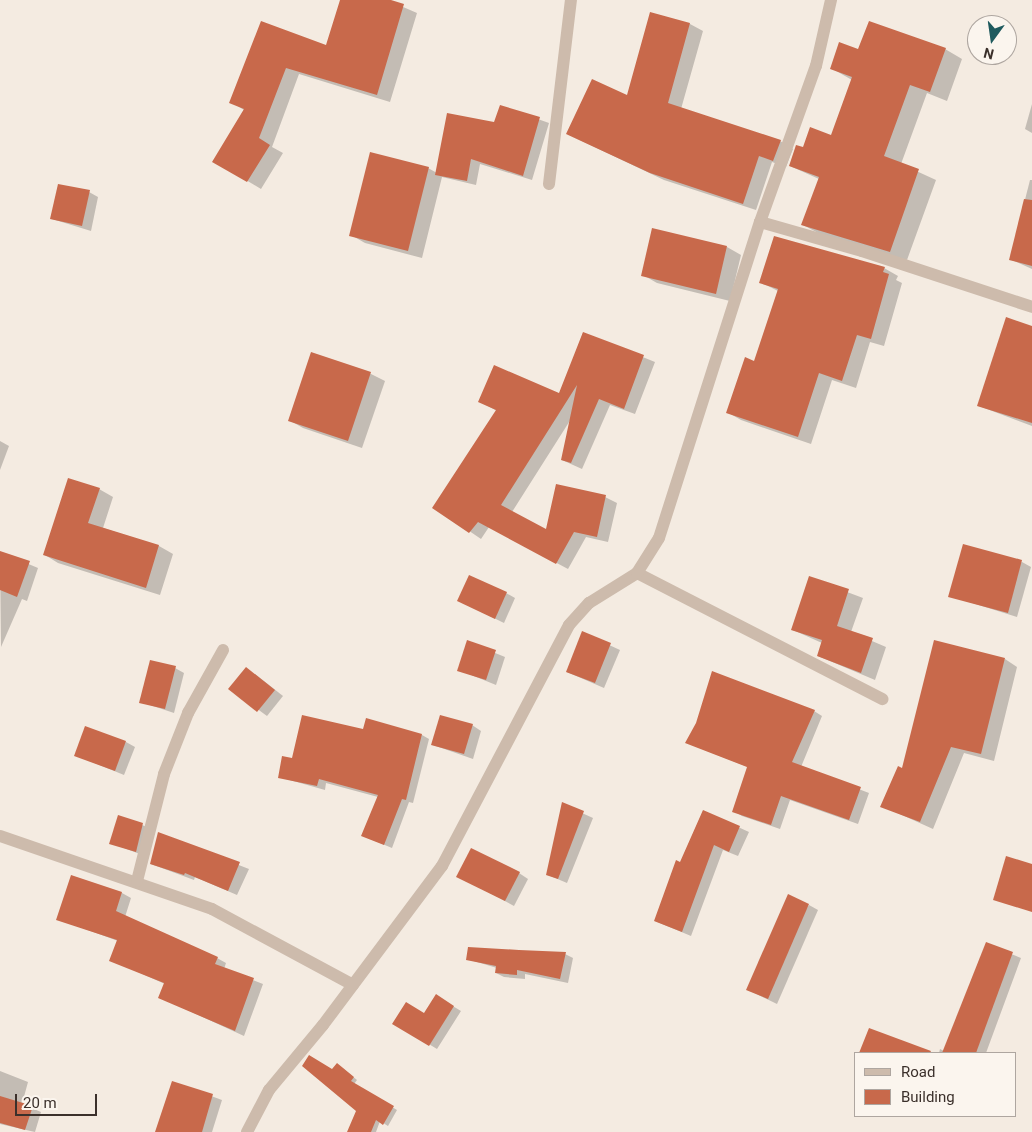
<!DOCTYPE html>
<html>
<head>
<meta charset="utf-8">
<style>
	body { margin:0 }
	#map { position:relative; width:1032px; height:1132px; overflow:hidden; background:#f4ebe1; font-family:Roboto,sans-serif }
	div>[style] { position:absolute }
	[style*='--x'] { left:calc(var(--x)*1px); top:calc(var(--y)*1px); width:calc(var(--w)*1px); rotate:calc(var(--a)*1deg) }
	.shadow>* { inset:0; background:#0003 }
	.building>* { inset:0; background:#c8694b }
	.minor>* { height:12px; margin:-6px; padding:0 6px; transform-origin:6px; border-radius:6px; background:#cdbbac }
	span { translate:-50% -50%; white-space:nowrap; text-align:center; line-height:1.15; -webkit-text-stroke:4px #fbf5ee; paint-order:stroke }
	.legend { position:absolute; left:854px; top:1052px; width:162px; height:65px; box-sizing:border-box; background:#fbf5ee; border:1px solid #aea6a0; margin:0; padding:6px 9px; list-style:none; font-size:15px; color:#3b302b }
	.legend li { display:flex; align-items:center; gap:10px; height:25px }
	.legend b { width:25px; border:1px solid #aea6a0 }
	.north { position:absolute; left:967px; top:15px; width:50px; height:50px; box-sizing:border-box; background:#fbf5ee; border:1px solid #aea6a0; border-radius:50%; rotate:194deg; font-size:14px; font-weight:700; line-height:20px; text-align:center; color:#3b302b }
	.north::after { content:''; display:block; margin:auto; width:18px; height:22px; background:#1f5a5e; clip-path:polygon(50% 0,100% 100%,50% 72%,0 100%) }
	.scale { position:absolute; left:15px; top:1094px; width:82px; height:22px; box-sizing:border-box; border:2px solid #3b302b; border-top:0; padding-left:6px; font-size:15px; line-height:18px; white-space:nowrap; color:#3b302b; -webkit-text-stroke:4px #fbf5ee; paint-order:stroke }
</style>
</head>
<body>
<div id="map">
	<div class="shadow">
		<i style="clip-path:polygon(342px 0,387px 0,417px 13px,390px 102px,299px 74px,272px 147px,283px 153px,261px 189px,214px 161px,244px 110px,231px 102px,262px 22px,327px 47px)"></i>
		<i style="clip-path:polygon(651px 13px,690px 24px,703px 31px,681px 109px,780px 141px,793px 149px,786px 167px,772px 162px,756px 210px,664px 180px,580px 140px,628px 97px)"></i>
		<i style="clip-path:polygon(945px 49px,962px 59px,947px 101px,927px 93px,901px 164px,936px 180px,907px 260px,820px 234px,803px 225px,819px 179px,790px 166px,803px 149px,832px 136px,852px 80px,831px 68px,859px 51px)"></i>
		<i style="clip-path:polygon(1032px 104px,1032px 133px,1025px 129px)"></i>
		<i style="clip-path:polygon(501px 106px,549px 123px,532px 180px,480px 164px,476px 185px,442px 177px,422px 258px,365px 243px,351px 235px,428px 168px,437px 173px,495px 124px)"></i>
		<i style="clip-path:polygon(1030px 180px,1032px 180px,1032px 269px,1010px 259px)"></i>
		<i style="clip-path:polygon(89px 192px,98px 197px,91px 231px,52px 219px)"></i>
		<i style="clip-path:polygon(727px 247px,741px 255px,730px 301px,657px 283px,643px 275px)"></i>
		<i style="clip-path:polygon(884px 268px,898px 276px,896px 280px,902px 283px,884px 346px,870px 342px,856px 388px,832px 380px,811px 444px,741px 420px,727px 412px,755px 362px,778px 291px,760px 282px)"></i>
		<i style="clip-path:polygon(1032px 327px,1032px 426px,979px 406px)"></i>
		<i style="clip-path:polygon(583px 333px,655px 362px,635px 414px,610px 405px,582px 469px,562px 460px,571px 419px,512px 512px,547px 531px,605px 497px,617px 503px,608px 542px,586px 537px,568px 569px,489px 527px,481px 539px,434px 507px,497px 411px,479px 401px,560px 395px)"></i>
		<i style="clip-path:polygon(312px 354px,371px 374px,385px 381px,362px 448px,303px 428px,289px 420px)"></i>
		<i style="clip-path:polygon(0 441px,9px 446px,0 470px)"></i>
		<i style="clip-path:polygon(99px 489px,113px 497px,103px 528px,159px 546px,173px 554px,160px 595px,58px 563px,45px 555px)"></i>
		<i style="clip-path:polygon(0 552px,38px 568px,27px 601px,22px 599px,1px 647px)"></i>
		<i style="clip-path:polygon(1022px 562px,1031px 567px,1017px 617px,950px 596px)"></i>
		<i style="clip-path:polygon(810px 578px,863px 598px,851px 632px,886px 647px,875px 680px,818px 656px,822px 643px,793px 630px)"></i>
		<i style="clip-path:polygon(506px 593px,515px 598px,504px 623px,459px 601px)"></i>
		<i style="clip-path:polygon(583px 633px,620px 650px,604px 688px,567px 672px)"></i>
		<i style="clip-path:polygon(468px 642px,505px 657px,496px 685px,459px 670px)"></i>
		<i style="clip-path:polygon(1005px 659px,1017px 667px,994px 761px,964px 753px,933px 829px,882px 806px,903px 770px)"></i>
		<i style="clip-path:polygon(175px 668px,184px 673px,174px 713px,141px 702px)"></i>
		<i style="clip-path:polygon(255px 674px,283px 696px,267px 716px,230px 689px)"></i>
		<i style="clip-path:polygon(814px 711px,822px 716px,801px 767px,869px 793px,858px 824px,790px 800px,780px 829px,742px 816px,734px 811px,748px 767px,687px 743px,697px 723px)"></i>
		<i style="clip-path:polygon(472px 725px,481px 731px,473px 759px,433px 745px)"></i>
		<i style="clip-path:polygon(363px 731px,422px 735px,429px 739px,413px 803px,409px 802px,392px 848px,363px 836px,378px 797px,326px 783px,325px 790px,279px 777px)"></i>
		<i style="clip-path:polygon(126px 742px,135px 747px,124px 775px,75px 755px)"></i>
		<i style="clip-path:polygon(562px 804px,593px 818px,567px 883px,548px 875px)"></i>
		<i style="clip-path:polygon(703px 811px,749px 832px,738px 856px,723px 850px,691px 936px,655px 921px)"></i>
		<i style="clip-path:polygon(119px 816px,152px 829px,145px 856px,111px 843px)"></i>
		<i style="clip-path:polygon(159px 834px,249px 869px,237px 895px,195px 877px,194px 880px,151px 864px)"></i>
		<i style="clip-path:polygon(519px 873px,528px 879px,514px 906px,467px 881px)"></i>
		<i style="clip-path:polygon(72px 876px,122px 893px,131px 898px,125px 917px,217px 958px,226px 963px,224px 969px,263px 984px,244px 1036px,159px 997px,165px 984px,111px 960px,118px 941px,58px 919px)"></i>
		<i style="clip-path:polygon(809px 905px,818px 910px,777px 1004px,748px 990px)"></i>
		<i style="clip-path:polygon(987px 944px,1021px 958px,986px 1053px,939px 1053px,940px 1049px,944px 1051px)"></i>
		<i style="clip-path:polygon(565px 954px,573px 958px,568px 983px,525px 974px,525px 979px,504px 977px,496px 973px,497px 968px,467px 959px)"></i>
		<i style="clip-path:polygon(436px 996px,461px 1011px,437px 1049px,394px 1023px,425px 1014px)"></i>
		<i style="clip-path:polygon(341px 1067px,357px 1080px,354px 1084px,397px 1110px,388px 1126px,380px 1121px,376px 1132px,348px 1132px,357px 1110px)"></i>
		<i style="clip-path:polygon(0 1071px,28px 1082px,22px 1104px,41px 1112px,35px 1132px,0 1124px)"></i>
		<i style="clip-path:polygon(173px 1082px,222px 1100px,212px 1132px,157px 1132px)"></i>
	</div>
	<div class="building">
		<i style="clip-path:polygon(340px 0,391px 0,404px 4px,377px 95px,286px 68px,259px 138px,270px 145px,247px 182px,212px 162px,244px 109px,229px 103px,261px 21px,326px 45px)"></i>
		<i style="clip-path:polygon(650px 12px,690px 23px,668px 103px,781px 140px,773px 161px,759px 156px,743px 204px,650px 173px,566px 134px,592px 79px,627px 95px)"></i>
		<i style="clip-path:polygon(869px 21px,946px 48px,930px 92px,910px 85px,884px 156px,919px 169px,890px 252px,801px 225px,819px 177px,789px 166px,796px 145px,803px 147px,810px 127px,831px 135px,852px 77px,830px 69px,839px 42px,858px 49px)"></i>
		<i style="clip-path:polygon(500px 105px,540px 117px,523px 176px,471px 159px,467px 181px,435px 175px,447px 113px,494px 122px)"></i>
		<i style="clip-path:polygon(370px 152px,429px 167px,408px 251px,349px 236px)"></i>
		<i style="clip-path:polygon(58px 184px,90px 190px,82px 226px,50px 219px)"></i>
		<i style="clip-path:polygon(1024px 199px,1032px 200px,1032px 266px,1009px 260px)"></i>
		<i style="clip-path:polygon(652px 228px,727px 246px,716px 294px,641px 276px)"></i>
		<i style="clip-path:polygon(774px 236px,885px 267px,883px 272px,889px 274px,871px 339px,857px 335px,842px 381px,819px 373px,798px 437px,726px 413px,745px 357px,754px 361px,778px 289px,759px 283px)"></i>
		<i style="clip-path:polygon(1006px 317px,1032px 326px,1032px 423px,977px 406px)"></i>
		<i style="clip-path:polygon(583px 332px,644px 355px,624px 409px,599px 399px,571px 463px,561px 460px,577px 385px,501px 505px,546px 529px,556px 484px,606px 495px,597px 537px,574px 532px,556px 564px,478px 522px,469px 533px,432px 508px,496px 410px,478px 402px,494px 365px,559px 393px)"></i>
		<i style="clip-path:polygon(311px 352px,371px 372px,348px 441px,288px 421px)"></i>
		<i style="clip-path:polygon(68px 478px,100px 488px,88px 523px,159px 545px,146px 588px,43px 555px)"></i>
		<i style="clip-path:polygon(963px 544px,1022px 560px,1008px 613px,948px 597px)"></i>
		<i style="clip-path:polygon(0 551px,30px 561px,17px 597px,0 590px)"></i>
		<i style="clip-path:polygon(469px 575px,507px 592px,495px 619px,457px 601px)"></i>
		<i style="clip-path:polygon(809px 576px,849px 589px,837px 626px,873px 638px,861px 673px,817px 656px,822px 640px,791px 630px)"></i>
		<i style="clip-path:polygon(582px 631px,611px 643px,595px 683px,566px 672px)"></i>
		<i style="clip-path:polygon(467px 640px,496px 650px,486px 680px,457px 671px)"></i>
		<i style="clip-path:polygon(934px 640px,1005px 658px,981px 754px,951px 747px,920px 822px,880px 807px,898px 766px,902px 768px)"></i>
		<i style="clip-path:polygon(150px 660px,176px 666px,165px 709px,139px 703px)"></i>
		<i style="clip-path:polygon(246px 667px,275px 690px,257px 712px,228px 689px)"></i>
		<i style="clip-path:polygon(712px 671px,815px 710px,792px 762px,861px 787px,849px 820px,781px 796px,771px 825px,732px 812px,747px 767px,685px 743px,696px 723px)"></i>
		<i style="clip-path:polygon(302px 715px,363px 729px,366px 718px,422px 734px,406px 800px,402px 799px,384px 845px,361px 836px,378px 795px,319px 779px,317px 786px,278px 778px,282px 756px,292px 758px)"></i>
		<i style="clip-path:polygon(440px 715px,473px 724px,464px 754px,431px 745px)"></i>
		<i style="clip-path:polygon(85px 726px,126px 741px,115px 771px,74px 756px)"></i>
		<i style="clip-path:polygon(562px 802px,584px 811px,558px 879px,546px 875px)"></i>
		<i style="clip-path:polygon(703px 810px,740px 826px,729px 852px,714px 845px,682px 932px,654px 921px,676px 860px,680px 862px)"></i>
		<i style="clip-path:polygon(118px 815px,143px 823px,136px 852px,109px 844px)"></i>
		<i style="clip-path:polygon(158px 832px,240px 862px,228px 891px,185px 873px,184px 875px,150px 864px)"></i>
		<i style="clip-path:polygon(471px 848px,520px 872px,505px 901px,456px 877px)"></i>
		<i style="clip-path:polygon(1006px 856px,1032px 864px,1032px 912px,993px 900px)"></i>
		<i style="clip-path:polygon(71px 875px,122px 892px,116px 911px,218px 957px,215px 964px,254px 978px,235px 1031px,158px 998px,164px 983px,109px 961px,117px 940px,56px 920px)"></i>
		<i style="clip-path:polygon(788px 894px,809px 904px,768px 999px,746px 990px)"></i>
		<i style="clip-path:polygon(986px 942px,1013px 952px,976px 1053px,942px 1053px)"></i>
		<i style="clip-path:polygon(468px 947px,519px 950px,566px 952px,560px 979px,517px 970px,517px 975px,495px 973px,496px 966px,466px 960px)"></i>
		<i style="clip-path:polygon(436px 994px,454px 1006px,429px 1046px,392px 1024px,406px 1002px,424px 1013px)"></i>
		<i style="clip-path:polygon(869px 1028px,931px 1051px,930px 1053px,859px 1053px)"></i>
		<i style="clip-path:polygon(309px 1055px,332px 1069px,337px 1063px,354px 1077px,351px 1081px,394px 1106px,383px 1125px,376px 1120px,371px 1132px,347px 1132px,356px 1111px,302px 1066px)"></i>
		<i style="clip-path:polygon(172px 1081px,213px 1094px,202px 1132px,155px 1132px)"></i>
		<i style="clip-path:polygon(0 1096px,33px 1106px,25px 1130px,0 1123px)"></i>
	</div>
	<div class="minor">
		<i style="--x:549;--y:184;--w:185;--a:-83.2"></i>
		<i style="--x:760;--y:222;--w:106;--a:15.9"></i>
		<i style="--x:862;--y:251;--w:179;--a:18.2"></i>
		<i style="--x:637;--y:573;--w:276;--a:27.2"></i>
		<i style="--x:0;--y:836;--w:224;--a:19"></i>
		<i style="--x:212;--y:909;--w:160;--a:28.3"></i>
		<i style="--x:137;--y:881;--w:110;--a:-75.8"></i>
		<i style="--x:164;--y:774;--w:66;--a:-68.5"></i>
		<i style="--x:188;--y:713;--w:72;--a:-60.9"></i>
		<i style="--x:247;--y:1132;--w:47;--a:-62.4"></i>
		<i style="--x:269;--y:1090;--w:85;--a:-50.3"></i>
		<i style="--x:323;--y:1025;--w:199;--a:-53.2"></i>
		<i style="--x:442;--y:866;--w:272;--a:-62.2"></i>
		<i style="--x:569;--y:625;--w:30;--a:-48"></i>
		<i style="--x:589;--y:603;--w:57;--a:-32"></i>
		<i style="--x:637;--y:573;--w:41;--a:-57.8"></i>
		<i style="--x:659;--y:538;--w:332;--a:-72.3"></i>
		<i style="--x:760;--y:222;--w:166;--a:-70.3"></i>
		<i style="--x:816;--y:66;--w:68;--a:-77.2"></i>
	</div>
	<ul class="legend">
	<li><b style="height:6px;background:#cdbbac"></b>Road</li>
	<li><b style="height:14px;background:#c8694b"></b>Building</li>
	</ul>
	<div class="north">N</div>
	<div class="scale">20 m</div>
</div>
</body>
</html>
